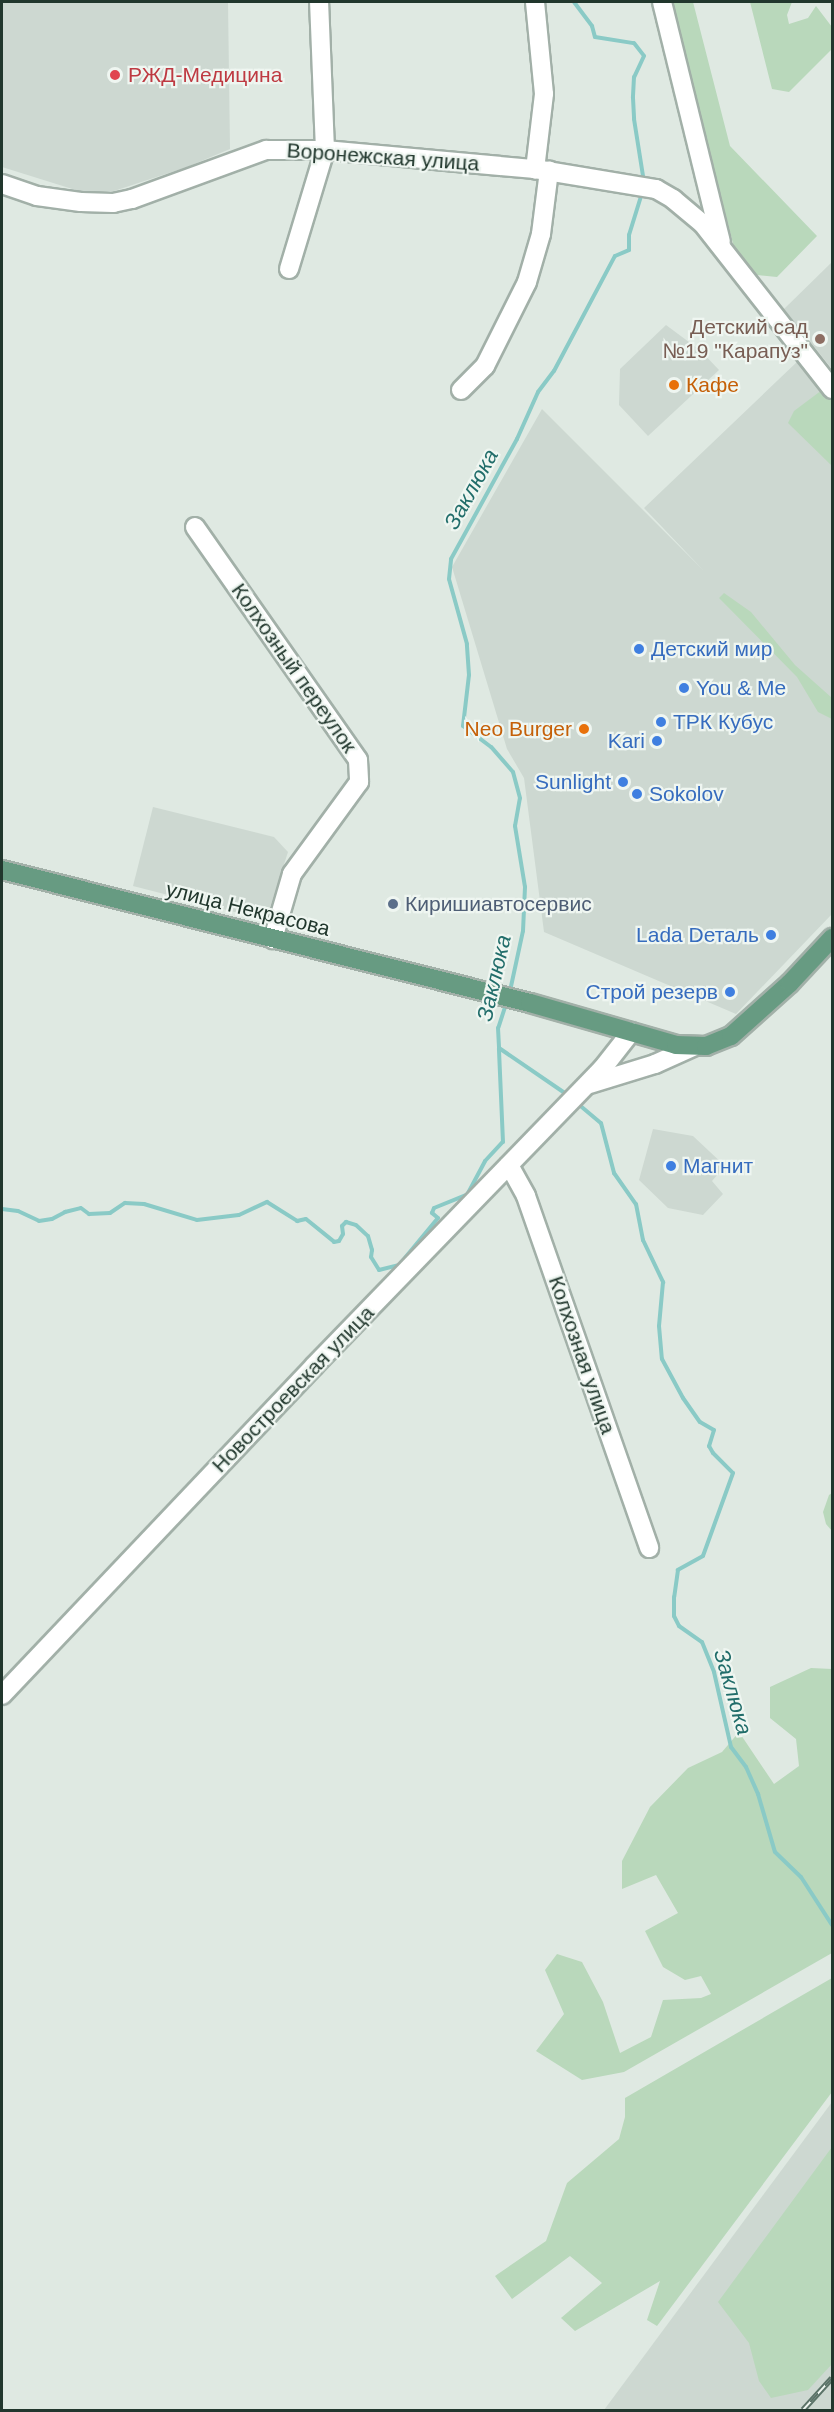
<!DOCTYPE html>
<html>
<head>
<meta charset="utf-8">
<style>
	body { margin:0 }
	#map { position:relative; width:834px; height:2412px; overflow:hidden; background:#dfe9e2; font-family:Helvetica,sans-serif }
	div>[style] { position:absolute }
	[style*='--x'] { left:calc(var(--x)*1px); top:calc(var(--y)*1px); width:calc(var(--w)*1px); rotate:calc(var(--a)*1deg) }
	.built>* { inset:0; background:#cdd8d1 }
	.green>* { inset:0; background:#b9d8bb }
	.stream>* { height:4px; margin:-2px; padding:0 2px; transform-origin:2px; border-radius:2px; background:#8acac6 }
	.roads { filter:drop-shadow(2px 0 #a2b0a8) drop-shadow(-2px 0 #a2b0a8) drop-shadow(0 2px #a2b0a8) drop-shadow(0 -2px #a2b0a8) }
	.minor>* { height:18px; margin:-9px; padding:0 9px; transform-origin:9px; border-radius:9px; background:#fff }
	.major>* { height:18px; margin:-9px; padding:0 9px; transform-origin:9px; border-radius:9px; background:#679b82 }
	.rail>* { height:6px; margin-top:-3px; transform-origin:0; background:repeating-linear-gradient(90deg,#eff6f1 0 11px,#5b7368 0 22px); box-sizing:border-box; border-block:2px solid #5b7368 }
	.dots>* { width:16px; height:16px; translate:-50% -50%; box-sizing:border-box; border:3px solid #eff6f1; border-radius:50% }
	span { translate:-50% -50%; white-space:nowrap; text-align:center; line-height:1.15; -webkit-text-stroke:4.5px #eff6f1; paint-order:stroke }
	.health-label { font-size:21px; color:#be3a42 }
	.left { translate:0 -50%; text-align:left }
	.street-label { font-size:21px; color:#21372d }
	.education-label { font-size:21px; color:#785e54 }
	.right { translate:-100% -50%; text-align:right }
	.food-label { font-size:21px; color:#c56008 }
	.shop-label { font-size:21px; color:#366cbe }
	.service-label { font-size:21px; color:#4e5e75 }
	.water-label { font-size:22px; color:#216d6a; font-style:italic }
	.frame { position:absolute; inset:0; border:3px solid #21372d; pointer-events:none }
</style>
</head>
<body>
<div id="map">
	<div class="built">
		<i style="clip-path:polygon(2px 2px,228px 2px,230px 149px,187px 167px,114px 191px,82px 192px,2px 167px)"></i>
		<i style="clip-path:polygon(832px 262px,832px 369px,784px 309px)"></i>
		<i style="clip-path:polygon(666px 325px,701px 351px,719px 370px,648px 436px,619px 405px,620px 369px)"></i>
		<i style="clip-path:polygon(799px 360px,832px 396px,832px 914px,736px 1014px,544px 932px,524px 778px,507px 749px,452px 567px,542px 409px,704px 571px,644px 508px)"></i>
		<i style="clip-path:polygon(153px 807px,274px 837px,288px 852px,266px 920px,133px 886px)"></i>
		<i style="clip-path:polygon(653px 1129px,693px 1136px,725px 1166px,712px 1181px,723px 1194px,703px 1215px,668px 1208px,639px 1180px)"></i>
		<i style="clip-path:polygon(832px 2102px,832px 2410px,604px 2410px)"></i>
	</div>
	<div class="green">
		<i style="clip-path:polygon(671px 2px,693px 2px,730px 146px,817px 236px,777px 277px,748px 274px,736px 255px)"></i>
		<i style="clip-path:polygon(750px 2px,792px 2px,787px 15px,789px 24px,808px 18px,816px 6px,832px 27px,832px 49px,789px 92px,772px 89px)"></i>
		<i style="clip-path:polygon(822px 390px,832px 396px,832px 466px,788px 423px,794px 411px)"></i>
		<i style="clip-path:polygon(724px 593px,751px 612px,795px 665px,832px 698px,832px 719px,818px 712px,797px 677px,719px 598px)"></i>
		<i style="clip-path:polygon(832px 1493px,832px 1531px,826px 1524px,823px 1512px,829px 1495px)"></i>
		<i style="clip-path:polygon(811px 1668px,832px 1669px,832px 1953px,624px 2072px,582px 2080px,536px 2051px,564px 2014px,545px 1970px,557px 1954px,582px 1962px,603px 2002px,620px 2053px,651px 2037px,663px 2000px,701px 1998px,711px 1994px,701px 1976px,685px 1980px,663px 1967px,645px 1931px,678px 1913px,656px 1875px,622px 1889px,622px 1861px,650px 1807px,688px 1768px,722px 1752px,739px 1732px,774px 1784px,799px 1766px,796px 1739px,770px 1718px,770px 1687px)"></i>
		<i style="clip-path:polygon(832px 1978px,832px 2092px,657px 2326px,647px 2320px,660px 2281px,575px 2331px,561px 2318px,602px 2283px,570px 2256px,512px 2299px,495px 2276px,546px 2241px,567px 2183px,619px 2139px,625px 2117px,625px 2098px)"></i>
		<i style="clip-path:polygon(832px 2147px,832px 2364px,808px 2390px,771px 2398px,759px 2381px,749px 2343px,718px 2302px)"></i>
	</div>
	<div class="stream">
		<i style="--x:574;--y:2;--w:30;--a:53"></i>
		<i style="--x:592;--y:26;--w:11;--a:75"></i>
		<i style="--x:595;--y:37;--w:39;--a:9"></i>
		<i style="--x:634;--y:43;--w:16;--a:52"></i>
		<i style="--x:644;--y:56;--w:23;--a:115"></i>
		<i style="--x:634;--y:77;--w:21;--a:93"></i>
		<i style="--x:633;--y:98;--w:21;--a:87"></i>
		<i style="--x:634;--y:119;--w:64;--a:81"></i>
		<i style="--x:510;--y:991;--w:61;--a:-77.8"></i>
		<i style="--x:523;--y:931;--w:44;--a:-87.4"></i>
		<i style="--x:525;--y:887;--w:62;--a:-99.3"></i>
		<i style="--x:515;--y:826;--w:28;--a:-80"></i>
		<i style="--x:520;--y:798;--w:27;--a:-105"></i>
		<i style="--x:513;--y:772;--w:33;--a:-131"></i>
		<i style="--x:491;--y:747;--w:35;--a:-143"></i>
		<i style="--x:463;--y:726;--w:51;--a:-83.3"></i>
		<i style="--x:469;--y:675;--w:31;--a:-94"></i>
		<i style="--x:467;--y:644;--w:67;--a:-105.5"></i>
		<i style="--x:449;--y:579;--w:20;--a:-84"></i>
		<i style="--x:451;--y:559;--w:137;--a:-61.2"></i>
		<i style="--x:517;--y:439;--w:51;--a:-65.9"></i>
		<i style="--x:538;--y:392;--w:26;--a:-53"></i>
		<i style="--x:554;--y:371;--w:130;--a:-62.1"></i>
		<i style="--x:615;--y:256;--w:15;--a:-23"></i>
		<i style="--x:629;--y:250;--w:15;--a:-90"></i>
		<i style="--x:629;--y:235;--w:44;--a:-72.8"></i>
		<i style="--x:507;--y:1001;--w:28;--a:108"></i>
		<i style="--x:498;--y:1028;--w:20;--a:87"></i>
		<i style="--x:499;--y:1048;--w:85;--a:34.4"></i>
		<i style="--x:577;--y:1103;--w:31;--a:40"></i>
		<i style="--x:601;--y:1123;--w:52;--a:75.4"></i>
		<i style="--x:614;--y:1173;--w:38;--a:55"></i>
		<i style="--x:636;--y:1204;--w:37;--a:79"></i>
		<i style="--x:643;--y:1240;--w:47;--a:64.5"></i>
		<i style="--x:663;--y:1282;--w:44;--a:95.2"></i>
		<i style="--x:659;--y:1326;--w:33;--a:85"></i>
		<i style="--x:662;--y:1359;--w:44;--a:61.7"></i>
		<i style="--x:683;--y:1398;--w:29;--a:55"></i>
		<i style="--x:700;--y:1422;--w:16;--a:30"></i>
		<i style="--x:714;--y:1430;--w:17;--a:107"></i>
		<i style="--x:709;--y:1446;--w:8;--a:60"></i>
		<i style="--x:713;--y:1453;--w:28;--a:45"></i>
		<i style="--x:733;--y:1473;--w:88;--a:109.9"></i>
		<i style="--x:703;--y:1556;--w:29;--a:151"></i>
		<i style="--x:678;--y:1570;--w:27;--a:98"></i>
		<i style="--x:674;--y:1597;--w:19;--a:90"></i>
		<i style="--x:674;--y:1616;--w:11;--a:63"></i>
		<i style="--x:679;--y:1626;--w:28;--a:35"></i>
		<i style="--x:702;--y:1642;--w:32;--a:68"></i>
		<i style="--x:714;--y:1672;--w:77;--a:77.2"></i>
		<i style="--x:731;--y:1747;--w:25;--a:53"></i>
		<i style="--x:746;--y:1767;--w:30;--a:66"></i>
		<i style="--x:758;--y:1794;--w:60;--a:73.7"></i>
		<i style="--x:775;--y:1852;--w:36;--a:44"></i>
		<i style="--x:801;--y:1877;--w:57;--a:57.1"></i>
		<i style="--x:2;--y:1209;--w:16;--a:7"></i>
		<i style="--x:18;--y:1211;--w:23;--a:25"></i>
		<i style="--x:39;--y:1221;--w:13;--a:-9"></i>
		<i style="--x:52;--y:1219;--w:15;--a:-28"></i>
		<i style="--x:65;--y:1212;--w:16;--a:-14"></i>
		<i style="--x:81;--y:1208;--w:10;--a:37"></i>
		<i style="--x:89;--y:1214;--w:21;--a:-3"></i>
		<i style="--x:110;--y:1213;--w:18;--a:-34"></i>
		<i style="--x:125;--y:1203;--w:19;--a:3"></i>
		<i style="--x:144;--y:1204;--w:55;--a:16.8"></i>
		<i style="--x:197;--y:1220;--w:42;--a:-6.8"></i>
		<i style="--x:239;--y:1215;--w:31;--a:-25"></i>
		<i style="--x:267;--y:1202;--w:36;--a:32"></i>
		<i style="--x:297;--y:1221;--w:9;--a:-13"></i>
		<i style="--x:306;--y:1219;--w:36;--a:39"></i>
		<i style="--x:334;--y:1242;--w:5;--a:-11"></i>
		<i style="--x:339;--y:1241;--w:8;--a:-60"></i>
		<i style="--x:343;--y:1234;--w:8;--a:-97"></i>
		<i style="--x:342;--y:1226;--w:6;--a:-45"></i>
		<i style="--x:346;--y:1222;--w:10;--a:17"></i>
		<i style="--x:356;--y:1225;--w:16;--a:43"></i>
		<i style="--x:368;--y:1236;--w:15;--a:74"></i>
		<i style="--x:372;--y:1250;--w:7;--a:98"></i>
		<i style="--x:371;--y:1257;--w:15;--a:58"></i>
		<i style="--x:379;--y:1270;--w:21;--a:-14"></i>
		<i style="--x:399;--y:1265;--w:61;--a:-50.3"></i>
		<i style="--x:438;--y:1218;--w:8;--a:-140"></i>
		<i style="--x:432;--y:1213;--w:5;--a:-68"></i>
		<i style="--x:434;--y:1208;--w:35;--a:-22"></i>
		<i style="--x:467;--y:1195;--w:38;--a:-62"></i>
		<i style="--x:485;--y:1161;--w:26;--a:-47"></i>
		<i style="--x:503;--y:1142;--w:93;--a:-92.5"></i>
	</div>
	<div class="roads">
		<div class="minor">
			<i style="--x:535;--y:2;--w:92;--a:84.4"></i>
			<i style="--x:544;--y:94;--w:76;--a:96.8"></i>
			<i style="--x:662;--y:2;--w:247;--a:76.2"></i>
			<i style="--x:2;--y:184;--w:37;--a:19"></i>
			<i style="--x:37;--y:196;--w:44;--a:7.8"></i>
			<i style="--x:81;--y:202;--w:32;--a:2"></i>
			<i style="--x:113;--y:203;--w:19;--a:-12"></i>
			<i style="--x:132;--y:199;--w:143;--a:-20.1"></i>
			<i style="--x:266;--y:150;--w:59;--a:0"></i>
			<i style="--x:325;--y:150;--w:211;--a:5.2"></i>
			<i style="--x:535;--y:169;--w:123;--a:9.4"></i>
			<i style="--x:656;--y:189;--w:20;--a:30"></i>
			<i style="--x:673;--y:199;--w:38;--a:40"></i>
			<i style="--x:702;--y:223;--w:211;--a:51.9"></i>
			<i style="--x:289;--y:269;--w:124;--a:-73.2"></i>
			<i style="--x:325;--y:150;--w:148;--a:-92.3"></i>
			<i style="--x:461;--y:390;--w:34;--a:-45"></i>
			<i style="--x:485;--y:366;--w:94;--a:-63.4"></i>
			<i style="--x:527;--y:282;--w:50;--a:-73.7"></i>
			<i style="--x:541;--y:234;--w:64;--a:-82.8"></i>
			<i style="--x:195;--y:527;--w:284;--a:55"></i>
			<i style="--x:358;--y:760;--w:22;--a:87"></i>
			<i style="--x:359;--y:782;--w:114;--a:126.1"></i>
			<i style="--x:292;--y:874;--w:68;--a:106.3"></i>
			<i style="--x:590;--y:1084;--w:68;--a:-17.1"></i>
			<i style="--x:655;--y:1064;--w:42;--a:-24.1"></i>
			<i style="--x:509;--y:1165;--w:35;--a:61"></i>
			<i style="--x:526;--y:1196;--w:373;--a:70.7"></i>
			<i style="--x:2;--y:1695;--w:453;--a:-46.5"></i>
			<i style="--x:314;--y:1366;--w:414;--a:-45.9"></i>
			<i style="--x:602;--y:1069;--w:47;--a:-51.9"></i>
		</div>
		<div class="major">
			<i style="--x:2;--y:870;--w:544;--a:14.14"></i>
			<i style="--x:530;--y:1003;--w:152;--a:16"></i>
			<i style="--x:676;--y:1045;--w:30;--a:2"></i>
			<i style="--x:706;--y:1046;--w:27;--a:-22"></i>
			<i style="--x:731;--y:1036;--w:79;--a:-41.9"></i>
			<i style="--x:790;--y:983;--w:62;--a:-47"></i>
		</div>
	</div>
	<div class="rail">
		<i style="--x:803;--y:2410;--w:43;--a:-47.8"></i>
	</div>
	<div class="dots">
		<i style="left:115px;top:75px;background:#e0444e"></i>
		<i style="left:820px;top:339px;background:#8d6e63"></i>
		<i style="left:674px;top:385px;background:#e8710a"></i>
		<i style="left:639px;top:649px;background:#3f7fe0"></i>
		<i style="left:684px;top:688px;background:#3f7fe0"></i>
		<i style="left:661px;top:722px;background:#3f7fe0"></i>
		<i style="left:584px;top:729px;background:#e8710a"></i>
		<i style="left:657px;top:741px;background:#3f7fe0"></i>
		<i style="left:623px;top:782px;background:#3f7fe0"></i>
		<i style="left:637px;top:794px;background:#3f7fe0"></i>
		<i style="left:393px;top:904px;background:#5c6f8a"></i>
		<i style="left:771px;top:935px;background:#3f7fe0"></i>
		<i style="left:730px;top:992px;background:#3f7fe0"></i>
		<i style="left:671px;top:1166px;background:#3f7fe0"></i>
	</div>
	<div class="health-label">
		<span class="left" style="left:128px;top:75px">РЖД-Медицина</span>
	</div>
	<div class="street-label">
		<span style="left:383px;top:157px;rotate:4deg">Воронежская улица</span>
		<span style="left:294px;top:668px;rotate:55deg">Колхозный переулок</span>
		<span style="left:248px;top:909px;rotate:14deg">улица Некрасова</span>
		<span style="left:582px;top:1355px;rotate:71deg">Колхозная улица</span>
		<span style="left:293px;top:1389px;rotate:-46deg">Новостроевская улица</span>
	</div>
	<div class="education-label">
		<span class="right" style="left:808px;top:339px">Детский сад<br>№19 "Карапуз"</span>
	</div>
	<div class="food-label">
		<span class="left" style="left:686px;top:385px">Кафе</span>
		<span class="right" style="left:572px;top:729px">Neo Burger</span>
	</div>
	<div class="shop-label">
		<span class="left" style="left:651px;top:649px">Детский мир</span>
		<span class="left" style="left:696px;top:688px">You &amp; Me</span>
		<span class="left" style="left:673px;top:722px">ТРК Кубус</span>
		<span class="right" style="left:645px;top:741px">Kari</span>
		<span class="right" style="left:611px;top:782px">Sunlight</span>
		<span class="left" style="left:649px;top:794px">Sokolov</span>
		<span class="right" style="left:759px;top:935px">Lada Dеталь</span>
		<span class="right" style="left:718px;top:992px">Строй резерв</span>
		<span class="left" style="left:683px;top:1166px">Магнит</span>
	</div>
	<div class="service-label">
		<span class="left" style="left:405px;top:904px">Киришиавтосервис</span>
	</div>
	<div class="water-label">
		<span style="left:471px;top:489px;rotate:-61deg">Заклюка</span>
		<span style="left:494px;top:978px;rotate:-77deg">Заклюка</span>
		<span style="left:733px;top:1692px;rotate:74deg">Заклюка</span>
	</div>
	<div class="frame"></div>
</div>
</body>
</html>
